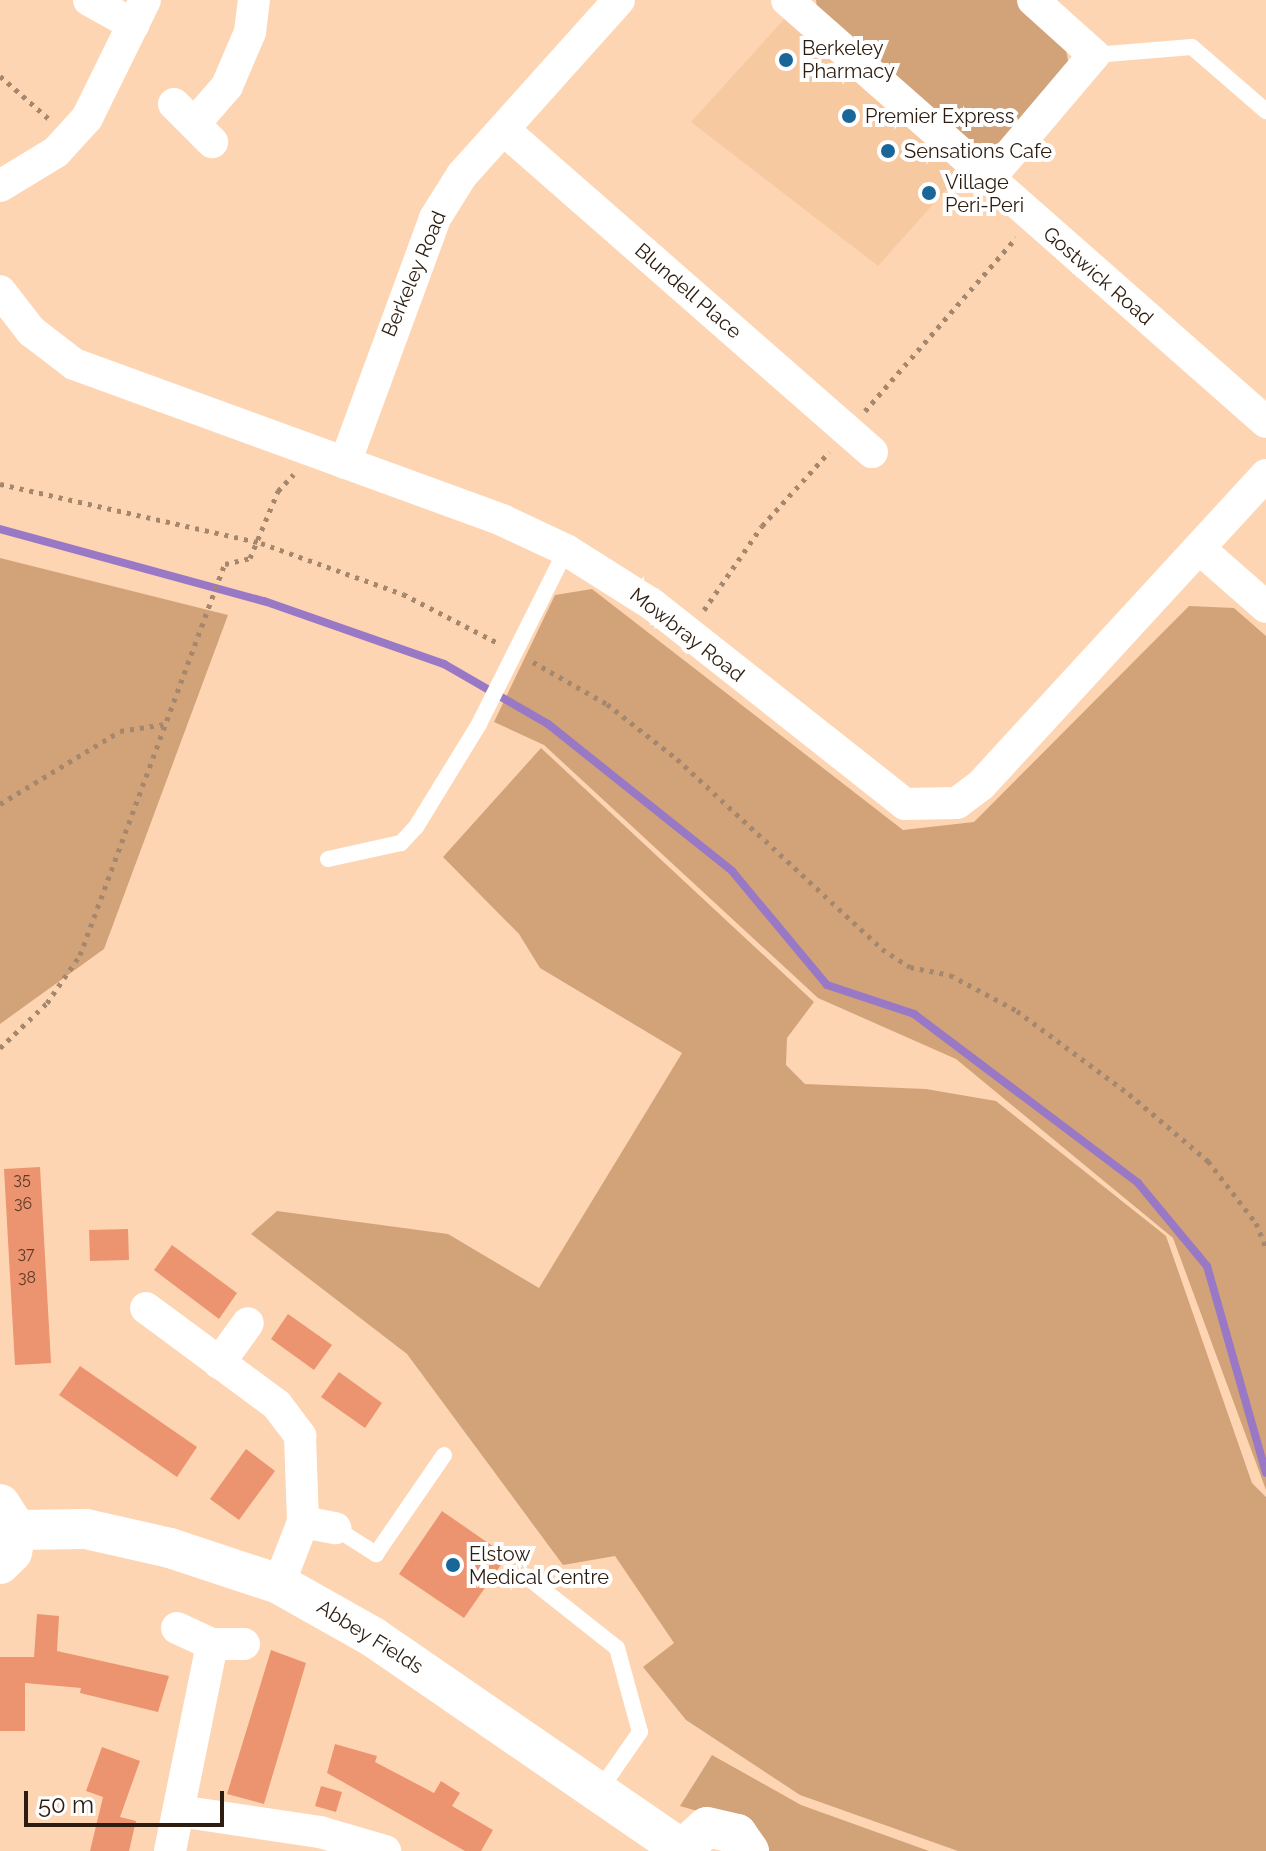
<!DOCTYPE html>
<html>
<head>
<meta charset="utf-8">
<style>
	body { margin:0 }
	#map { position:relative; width:1266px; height:1851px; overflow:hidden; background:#fed5b2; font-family:Raleway,sans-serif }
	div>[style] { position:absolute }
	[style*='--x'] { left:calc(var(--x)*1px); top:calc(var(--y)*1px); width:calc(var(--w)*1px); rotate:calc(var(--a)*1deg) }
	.built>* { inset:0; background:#f7c9a1 }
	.green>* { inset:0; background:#d2a379 }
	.stream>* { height:8px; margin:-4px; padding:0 4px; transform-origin:4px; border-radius:4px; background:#9978c5 }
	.building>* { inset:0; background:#ec9470 }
	.path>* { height:5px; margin-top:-2.5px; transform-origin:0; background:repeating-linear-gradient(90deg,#a5876d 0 4px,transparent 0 10px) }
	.service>* { height:16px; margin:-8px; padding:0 8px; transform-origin:8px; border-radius:8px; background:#fff }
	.minor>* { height:32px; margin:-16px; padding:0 16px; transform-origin:16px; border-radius:16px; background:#fff }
	.tertiary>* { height:40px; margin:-20px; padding:0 20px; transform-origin:20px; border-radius:20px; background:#fff }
	.dots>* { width:22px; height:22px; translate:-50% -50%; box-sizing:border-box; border:4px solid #fff; border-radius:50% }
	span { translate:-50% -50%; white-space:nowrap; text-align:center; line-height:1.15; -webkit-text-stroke:8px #fff; paint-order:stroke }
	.number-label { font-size:16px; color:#5c3b28 }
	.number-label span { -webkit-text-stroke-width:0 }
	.poi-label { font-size:20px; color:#2c1d10 }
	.left { translate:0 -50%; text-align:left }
	.street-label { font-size:20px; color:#2c1d10 }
	.scale { position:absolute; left:24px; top:1791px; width:200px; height:36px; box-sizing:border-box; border:4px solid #2c1d10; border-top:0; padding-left:10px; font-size:24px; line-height:28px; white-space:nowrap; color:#2c1d10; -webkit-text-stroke:6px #fff; paint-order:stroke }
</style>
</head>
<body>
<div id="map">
	<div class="built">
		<i style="clip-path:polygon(787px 16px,962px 172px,878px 266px,691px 122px)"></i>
	</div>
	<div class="green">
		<i style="clip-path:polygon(816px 0,1021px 0,1064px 38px,1070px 72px,1009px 145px,973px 148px,817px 8px)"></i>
		<i style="clip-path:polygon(0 558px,228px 615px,104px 949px,0 1024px)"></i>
		<i style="clip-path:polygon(592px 589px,903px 830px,974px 822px,1189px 606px,1234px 608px,1266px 636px,1266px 1490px,1173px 1238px,956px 1059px,818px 998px,544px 745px,494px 722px,555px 595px)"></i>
		<i style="clip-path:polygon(541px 748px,814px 1002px,787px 1038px,786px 1065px,805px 1084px,926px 1089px,996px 1101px,1166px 1236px,1252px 1483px,1266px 1497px,1266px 1851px,958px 1851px,800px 1795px,686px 1720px,643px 1667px,674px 1643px,615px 1556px,563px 1565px,407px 1354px,251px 1234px,277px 1211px,448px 1234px,539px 1288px,682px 1053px,540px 968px,519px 934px,443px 857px)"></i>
		<i style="clip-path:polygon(712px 1755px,801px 1805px,929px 1851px,767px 1851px,718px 1817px,680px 1806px)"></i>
	</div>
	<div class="stream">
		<i style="--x:0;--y:529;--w:274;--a:15.3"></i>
		<i style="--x:264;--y:601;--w:191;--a:19.3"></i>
		<i style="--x:444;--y:664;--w:120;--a:30"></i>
		<i style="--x:548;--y:724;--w:236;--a:38.6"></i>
		<i style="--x:732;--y:871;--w:148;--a:50.2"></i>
		<i style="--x:827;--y:985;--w:92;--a:18.4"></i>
		<i style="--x:914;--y:1014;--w:281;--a:37"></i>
		<i style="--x:1138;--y:1183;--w:108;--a:50.3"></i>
		<i style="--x:1207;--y:1266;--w:215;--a:74.1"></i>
	</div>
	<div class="building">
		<i style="clip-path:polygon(40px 1167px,51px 1363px,15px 1365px,4px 1169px)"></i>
		<i style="clip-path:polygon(128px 1229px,129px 1260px,90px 1261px,89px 1230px)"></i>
		<i style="clip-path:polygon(172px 1245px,237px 1293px,219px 1319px,154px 1270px)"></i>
		<i style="clip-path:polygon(288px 1314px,332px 1345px,314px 1370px,271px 1339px)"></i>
		<i style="clip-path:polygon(80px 1366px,197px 1447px,177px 1477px,59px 1395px)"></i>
		<i style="clip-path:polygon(339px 1372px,382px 1403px,365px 1428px,321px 1397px)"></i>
		<i style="clip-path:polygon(246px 1449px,275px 1471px,239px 1520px,210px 1499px)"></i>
		<i style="clip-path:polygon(442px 1511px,507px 1556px,464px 1618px,399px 1574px)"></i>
		<i style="clip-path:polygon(37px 1614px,59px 1616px,57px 1651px,169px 1676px,158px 1712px,80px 1693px,81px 1688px,25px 1683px,25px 1731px,0 1731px,0 1657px,34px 1657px)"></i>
		<i style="clip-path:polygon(271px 1650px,306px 1663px,264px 1804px,227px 1794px)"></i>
		<i style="clip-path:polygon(335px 1744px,377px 1756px,375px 1762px,434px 1793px,441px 1781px,460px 1793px,452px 1806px,493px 1830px,481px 1851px,465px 1851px,327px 1773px)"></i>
		<i style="clip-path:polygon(102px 1747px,140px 1761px,120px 1817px,136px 1821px,129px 1851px,90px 1851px,103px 1797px,86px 1791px)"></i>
		<i style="clip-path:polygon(321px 1786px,342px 1792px,336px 1812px,315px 1806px)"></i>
	</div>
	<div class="path">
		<i style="--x:0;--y:76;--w:67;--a:41.3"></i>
		<i style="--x:865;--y:411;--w:230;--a:-48.9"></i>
		<i style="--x:0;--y:484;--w:268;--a:12.7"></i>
		<i style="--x:261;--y:543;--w:151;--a:19.8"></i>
		<i style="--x:403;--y:594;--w:109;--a:27.3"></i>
		<i style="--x:704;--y:610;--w:102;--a:-55.4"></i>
		<i style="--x:762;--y:526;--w:100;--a:-47.8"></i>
		<i style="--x:533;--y:662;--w:85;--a:29.6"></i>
		<i style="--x:607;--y:704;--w:89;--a:38.2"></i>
		<i style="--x:677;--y:759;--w:280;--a:42.8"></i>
		<i style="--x:882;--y:949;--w:33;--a:33"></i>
		<i style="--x:910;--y:967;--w:41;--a:11.3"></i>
		<i style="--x:950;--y:975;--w:76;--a:28.2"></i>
		<i style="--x:1017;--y:1011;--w:139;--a:36.5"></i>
		<i style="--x:1129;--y:1094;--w:104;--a:40.3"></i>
		<i style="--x:1208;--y:1161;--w:78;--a:52.3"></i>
		<i style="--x:1256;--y:1223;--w:27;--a:68"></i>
		<i style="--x:0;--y:804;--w:140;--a:-31.3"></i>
		<i style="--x:120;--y:731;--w:46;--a:-8.8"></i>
		<i style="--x:0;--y:1048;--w:65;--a:-43.8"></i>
		<i style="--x:47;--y:1003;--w:58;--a:-55.5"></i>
		<i style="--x:80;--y:955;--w:417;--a:-69.7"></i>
		<i style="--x:225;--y:564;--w:26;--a:-13"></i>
		<i style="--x:250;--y:558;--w:73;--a:-67.3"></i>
		<i style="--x:278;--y:491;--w:23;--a:-47"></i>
	</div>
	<div class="service">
		<i style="--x:1094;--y:55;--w:98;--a:-4.7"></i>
		<i style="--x:1192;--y:47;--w:98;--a:40.9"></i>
		<i style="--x:328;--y:859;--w:75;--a:-12.4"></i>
		<i style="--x:401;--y:843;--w:22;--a:-47"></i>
		<i style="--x:416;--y:827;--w:121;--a:-58.5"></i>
		<i style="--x:479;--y:724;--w:195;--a:-63.4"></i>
		<i style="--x:335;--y:1528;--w:49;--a:32.4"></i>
		<i style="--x:376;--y:1554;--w:120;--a:-55.5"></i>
		<i style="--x:526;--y:1576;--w:116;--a:38.4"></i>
		<i style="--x:617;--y:1648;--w:87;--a:74.7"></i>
		<i style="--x:640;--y:1732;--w:72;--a:124.8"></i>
	</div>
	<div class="minor">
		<i style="--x:89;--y:0;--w:51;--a:29.1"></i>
		<i style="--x:787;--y:0;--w:638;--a:41.38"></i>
		<i style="--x:174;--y:104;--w:54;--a:45"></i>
		<i style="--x:195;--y:123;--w:49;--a:-49.1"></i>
		<i style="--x:227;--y:86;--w:59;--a:-66.9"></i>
		<i style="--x:250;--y:32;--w:32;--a:-83"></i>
		<i style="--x:504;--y:130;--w:489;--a:41.2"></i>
		<i style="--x:988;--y:180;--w:164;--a:-49.7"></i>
		<i style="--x:1094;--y:55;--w:82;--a:-138"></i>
		<i style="--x:0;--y:186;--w:66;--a:-31.3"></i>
		<i style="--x:56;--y:152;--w:46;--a:-47.6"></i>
		<i style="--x:87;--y:118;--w:131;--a:-63.8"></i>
		<i style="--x:0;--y:291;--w:51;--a:52.2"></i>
		<i style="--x:31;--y:331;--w:54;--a:37.5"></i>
		<i style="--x:74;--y:364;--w:456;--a:20"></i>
		<i style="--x:502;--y:520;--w:71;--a:25.1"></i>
		<i style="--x:566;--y:550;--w:103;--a:32.3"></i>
		<i style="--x:653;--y:605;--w:321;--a:38.3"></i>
		<i style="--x:905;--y:804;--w:52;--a:-1.1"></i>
		<i style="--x:957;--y:803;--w:30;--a:-37"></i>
		<i style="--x:981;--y:785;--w:421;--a:-47.4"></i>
		<i style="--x:345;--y:463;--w:261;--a:-69.8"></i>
		<i style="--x:435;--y:218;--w:51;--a:-57.9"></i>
		<i style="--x:462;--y:175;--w:235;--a:-48.1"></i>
		<i style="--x:1201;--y:550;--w:86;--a:41.2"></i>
		<i style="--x:146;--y:1308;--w:163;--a:36.5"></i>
		<i style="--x:277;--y:1405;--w:39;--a:53"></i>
		<i style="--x:300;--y:1436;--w:86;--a:88"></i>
		<i style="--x:303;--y:1522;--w:66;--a:111.2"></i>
		<i style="--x:219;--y:1363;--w:49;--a:-54.1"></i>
		<i style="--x:303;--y:1522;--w:33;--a:11"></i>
		<i style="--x:177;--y:1628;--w:38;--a:25"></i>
		<i style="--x:212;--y:1644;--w:32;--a:0"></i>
		<i style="--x:179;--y:1811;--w:143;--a:8.5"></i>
		<i style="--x:320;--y:1832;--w:68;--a:16.3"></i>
		<i style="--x:170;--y:1851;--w:211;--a:-78.5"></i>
	</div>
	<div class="tertiary">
		<i style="--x:0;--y:1504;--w:31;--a:57"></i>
		<i style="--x:17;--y:1530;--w:23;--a:103"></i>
		<i style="--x:12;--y:1552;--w:17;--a:135"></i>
		<i style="--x:17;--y:1530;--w:69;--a:-0.8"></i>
		<i style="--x:86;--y:1529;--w:86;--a:12.7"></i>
		<i style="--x:170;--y:1548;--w:115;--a:18.3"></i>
		<i style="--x:279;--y:1584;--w:108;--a:29.4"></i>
		<i style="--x:373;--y:1637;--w:374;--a:34.5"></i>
		<i style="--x:681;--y:1851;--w:35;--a:-43"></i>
		<i style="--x:707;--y:1827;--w:31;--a:13"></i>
		<i style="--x:737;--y:1834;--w:21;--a:55"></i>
	</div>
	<div class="dots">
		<i style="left:786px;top:60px;background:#196799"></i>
		<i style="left:849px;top:116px;background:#196799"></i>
		<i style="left:888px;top:151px;background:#196799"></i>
		<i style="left:929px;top:193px;background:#196799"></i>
		<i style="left:453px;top:1565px;background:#196799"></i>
	</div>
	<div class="number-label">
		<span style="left:22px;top:1180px">35</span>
		<span style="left:23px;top:1204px">36</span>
		<span style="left:26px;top:1254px">37</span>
		<span style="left:27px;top:1278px">38</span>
	</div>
	<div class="poi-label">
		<span class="left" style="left:802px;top:60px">Berkeley<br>Pharmacy</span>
		<span class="left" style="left:865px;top:116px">Premier Express</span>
		<span class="left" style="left:904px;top:151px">Sensations Cafe</span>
		<span class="left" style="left:945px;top:194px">Village<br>Peri-Peri</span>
		<span class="left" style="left:469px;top:1566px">Elstow<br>Medical Centre</span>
	</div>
	<div class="street-label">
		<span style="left:414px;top:274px;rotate:-67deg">Berkeley Road</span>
		<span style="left:1098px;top:276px;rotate:41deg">Gostwick Road</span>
		<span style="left:688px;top:291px;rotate:41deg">Blundell Place</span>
		<span style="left:687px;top:635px;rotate:38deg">Mowbray Road</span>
		<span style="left:370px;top:1637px;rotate:32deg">Abbey Fields</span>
	</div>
	<div class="scale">50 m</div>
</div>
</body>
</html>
